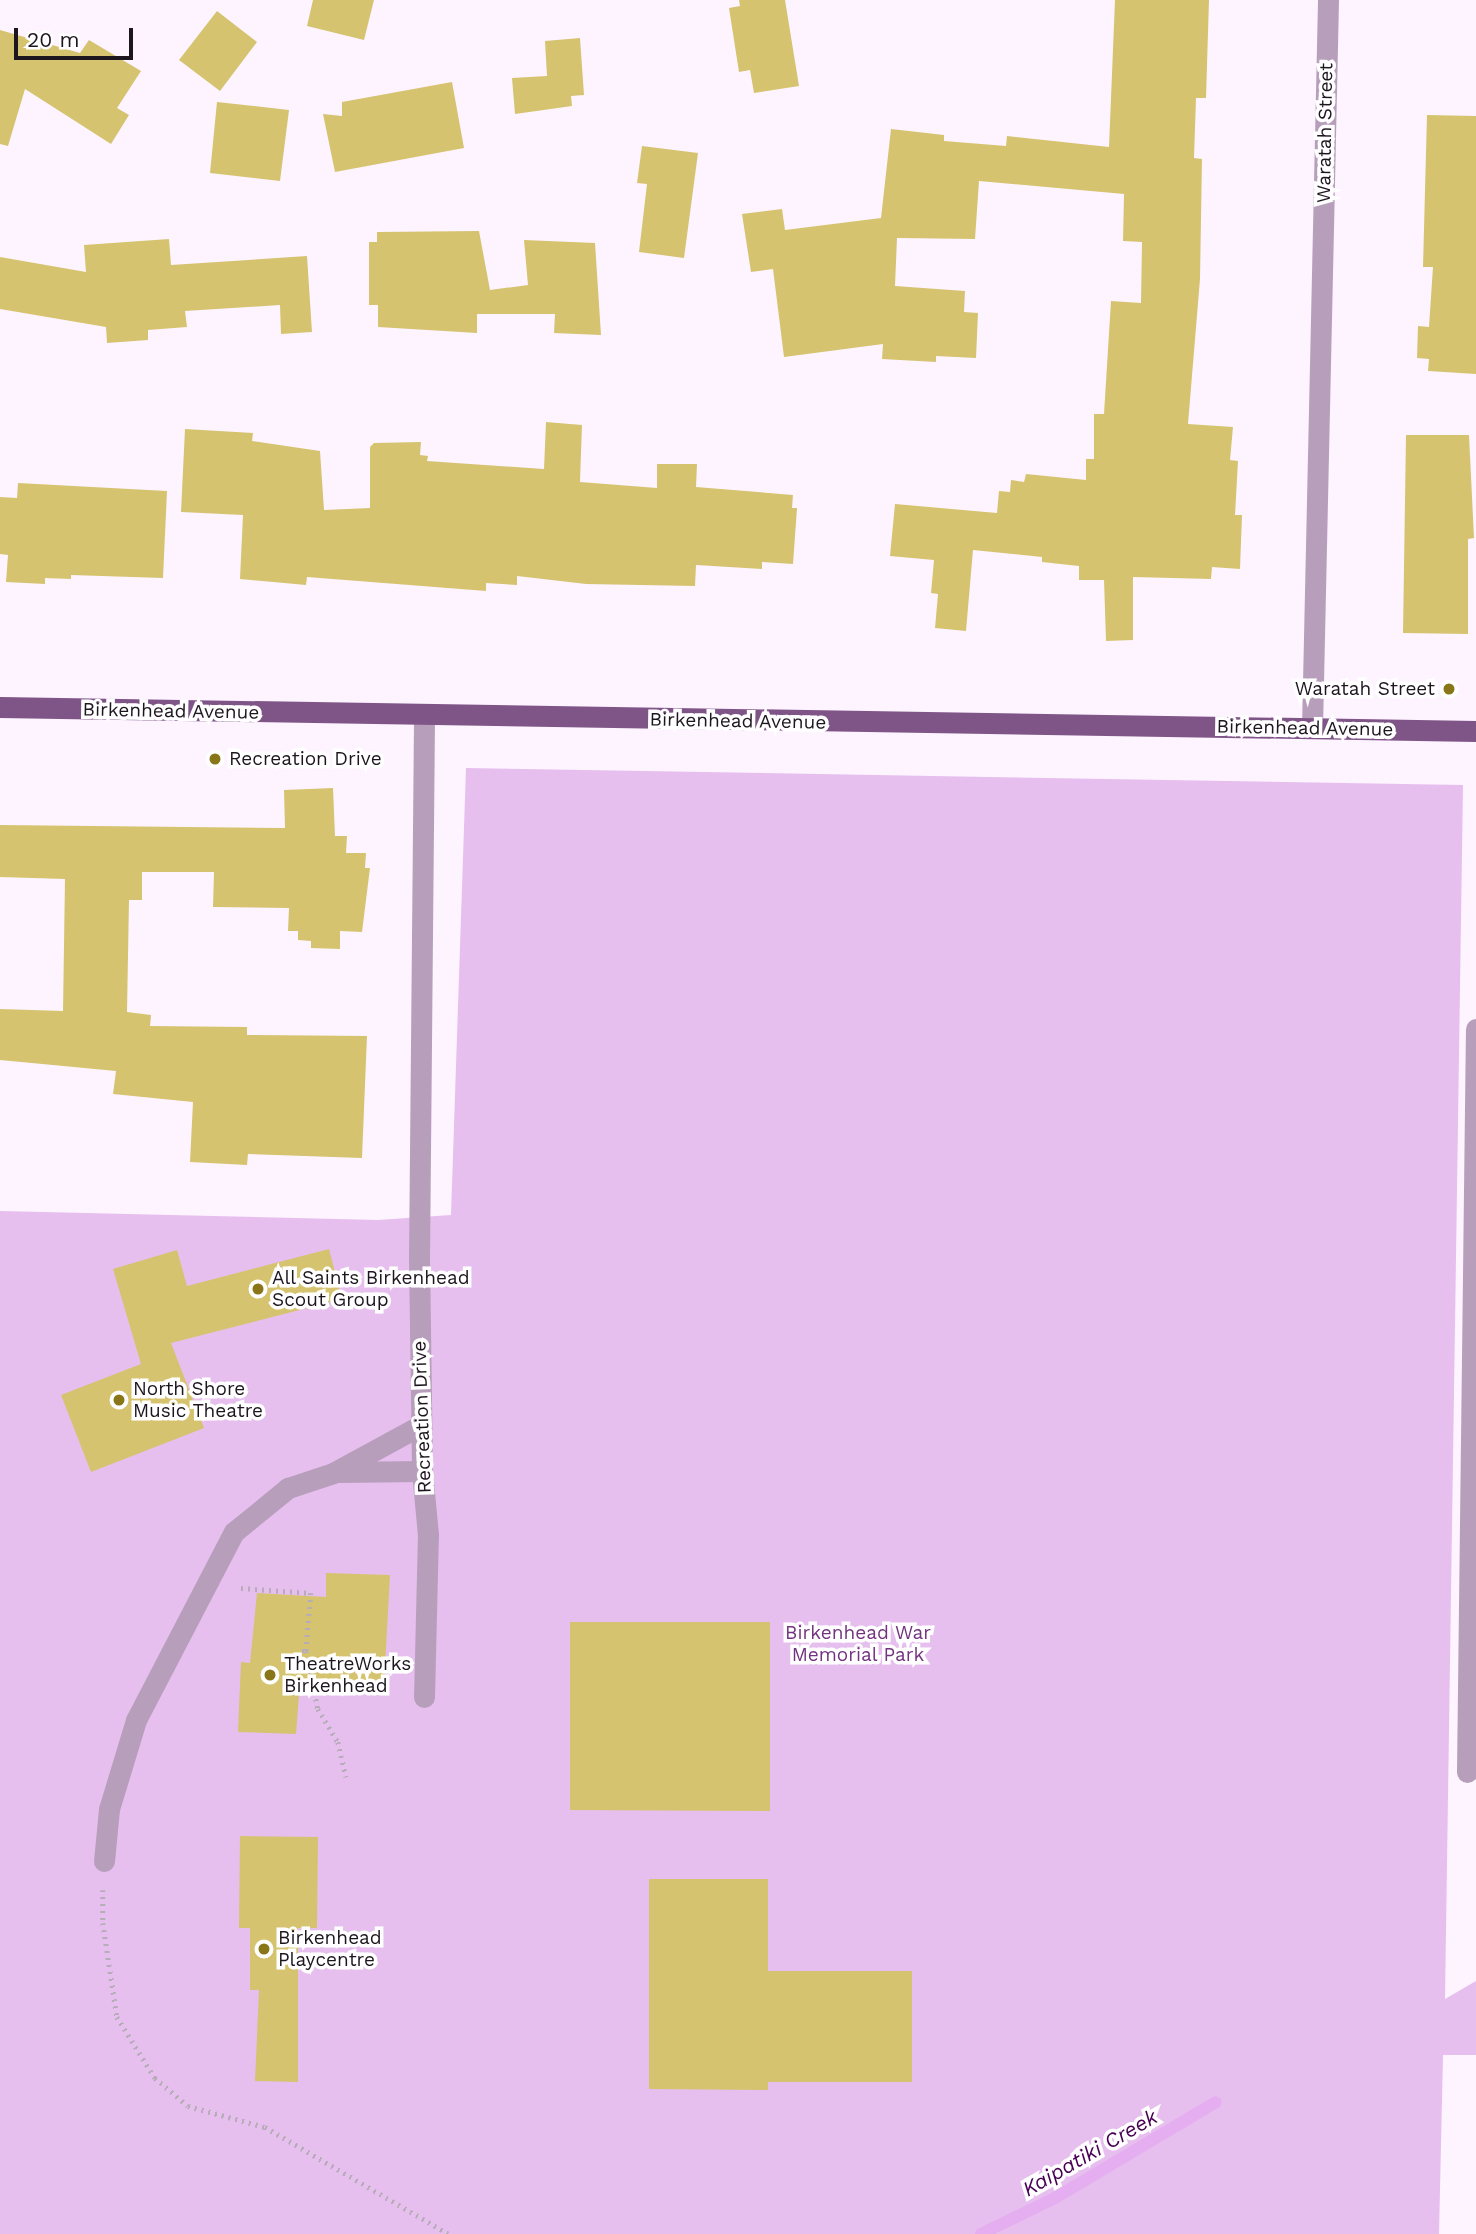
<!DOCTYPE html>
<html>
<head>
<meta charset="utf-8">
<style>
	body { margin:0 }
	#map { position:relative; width:1476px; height:2234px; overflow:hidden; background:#fdf4ff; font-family:"Work Sans",sans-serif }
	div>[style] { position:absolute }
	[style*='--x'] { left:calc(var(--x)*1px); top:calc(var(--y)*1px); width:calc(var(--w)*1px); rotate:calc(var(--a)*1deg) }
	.green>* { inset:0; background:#e6bfee }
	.stream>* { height:12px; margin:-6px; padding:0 6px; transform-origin:6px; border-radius:6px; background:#e5aef0 }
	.building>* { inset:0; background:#d6c36f }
	.path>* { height:4.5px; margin-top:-2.25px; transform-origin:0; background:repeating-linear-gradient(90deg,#b6adb8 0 2px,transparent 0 7px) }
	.lane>* { height:21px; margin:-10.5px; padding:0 10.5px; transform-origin:10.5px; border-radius:10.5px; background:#b79fbc }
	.street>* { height:21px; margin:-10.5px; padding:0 10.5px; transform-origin:10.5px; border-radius:10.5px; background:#b79fbc }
	.primary>* { height:21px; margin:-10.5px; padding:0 10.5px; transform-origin:10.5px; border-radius:10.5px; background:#7f5588 }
	.dots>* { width:19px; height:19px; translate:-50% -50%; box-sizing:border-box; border:4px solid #fff; border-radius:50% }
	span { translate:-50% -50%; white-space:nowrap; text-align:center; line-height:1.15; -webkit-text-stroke:7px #fff; paint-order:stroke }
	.street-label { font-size:19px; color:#1e161f }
	.poi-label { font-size:19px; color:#1e161f }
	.right { translate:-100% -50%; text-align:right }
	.left { translate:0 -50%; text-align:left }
	.park-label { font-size:19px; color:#733380 }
	.water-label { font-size:21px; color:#470053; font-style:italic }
	.scale { position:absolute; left:14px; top:28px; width:119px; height:32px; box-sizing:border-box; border:4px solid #1e161f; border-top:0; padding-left:9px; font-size:21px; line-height:24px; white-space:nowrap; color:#1e161f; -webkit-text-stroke:5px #fff; paint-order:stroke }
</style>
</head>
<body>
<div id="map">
	<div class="green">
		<i style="clip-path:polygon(466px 768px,1463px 785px,1445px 1999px,1476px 1981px,1476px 2055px,1443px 2055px,1439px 2234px,0 2234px,0 1211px,378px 1220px,451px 1215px)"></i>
	</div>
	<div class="stream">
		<i style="--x:981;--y:2234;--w:82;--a:-25.9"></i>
		<i style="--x:1055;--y:2198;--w:187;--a:-30.8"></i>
	</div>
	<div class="building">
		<i style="clip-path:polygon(313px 0,374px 0,364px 40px,307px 26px)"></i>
		<i style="clip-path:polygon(739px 0,785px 0,799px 86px,754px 93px,750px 70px,739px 72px,729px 8px,740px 6px)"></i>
		<i style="clip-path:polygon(1115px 0,1209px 0,1206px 98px,1196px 98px,1194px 158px,1202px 159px,1200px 279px,1188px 424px,1233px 427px,1230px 460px,1238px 461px,1235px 515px,1242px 515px,1240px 569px,1212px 567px,1211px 579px,1133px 577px,1133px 640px,1106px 641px,1104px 580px,1079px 580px,1079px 566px,1042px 562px,1042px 557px,973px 550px,966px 631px,935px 628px,938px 594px,931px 593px,934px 560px,890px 556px,895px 504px,997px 513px,999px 491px,1010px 492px,1011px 480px,1024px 482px,1026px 474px,1086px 480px,1086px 459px,1094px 459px,1094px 414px,1104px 414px,1111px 301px,1141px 303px,1142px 242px,1123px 241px,1124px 194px,979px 181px,975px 239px,897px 238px,895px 286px,965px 291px,964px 312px,978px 313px,976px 358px,936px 356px,936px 362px,882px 359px,883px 344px,784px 357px,773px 269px,751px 272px,742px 214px,782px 209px,785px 230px,881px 218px,891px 129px,944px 135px,944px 141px,1006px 146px,1007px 136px,1109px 147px)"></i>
		<i style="clip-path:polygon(217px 11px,257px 42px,220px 91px,179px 60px)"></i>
		<i style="clip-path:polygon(0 30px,80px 53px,89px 40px,141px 71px,117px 108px,129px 115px,111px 144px,25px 89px,8px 146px,0 144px)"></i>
		<i style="clip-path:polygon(580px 38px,584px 95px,571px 96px,572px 106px,515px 114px,512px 78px,547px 76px,545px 41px)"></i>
		<i style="clip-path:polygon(452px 82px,464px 148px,335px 172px,323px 114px,342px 116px,342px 102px)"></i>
		<i style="clip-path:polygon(217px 102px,289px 110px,280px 181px,210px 173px)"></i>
		<i style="clip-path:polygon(1427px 115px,1476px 116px,1476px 374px,1428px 371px,1429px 359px,1417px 358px,1418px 326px,1429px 327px,1433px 267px,1423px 267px)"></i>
		<i style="clip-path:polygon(642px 146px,698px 153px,684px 258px,639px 252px,647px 184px,637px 183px)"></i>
		<i style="clip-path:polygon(479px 231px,490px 290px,528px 285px,524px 240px,595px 243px,601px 335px,554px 333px,555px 314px,477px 314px,477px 333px,378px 327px,378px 305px,369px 305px,369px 242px,377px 242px,377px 232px)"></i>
		<i style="clip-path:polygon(169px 239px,171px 265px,307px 256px,312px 332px,281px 334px,280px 305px,185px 311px,187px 327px,148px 330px,148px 340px,107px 343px,106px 327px,0 309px,0 257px,86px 272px,84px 245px)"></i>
		<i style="clip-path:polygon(546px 422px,582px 425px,580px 482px,657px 488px,657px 464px,697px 464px,696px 487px,793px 495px,792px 508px,797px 508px,793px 564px,762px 562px,762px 569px,696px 565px,695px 586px,586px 584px,517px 576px,517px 585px,486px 583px,486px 591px,307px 577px,306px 585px,240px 579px,243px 515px,181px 512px,185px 429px,253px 433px,252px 441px,320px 451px,324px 510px,370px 508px,370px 447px,374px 443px,421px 442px,420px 455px,428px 456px,427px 461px,544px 469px)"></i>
		<i style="clip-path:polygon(1406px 435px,1469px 435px,1474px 538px,1468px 539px,1468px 634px,1403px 633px)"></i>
		<i style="clip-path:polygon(18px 483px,167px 491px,163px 578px,71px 575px,71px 579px,45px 578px,45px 584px,6px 582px,8px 555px,0 554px,0 497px,17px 498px)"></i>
		<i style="clip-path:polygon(333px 788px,335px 836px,347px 836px,346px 853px,366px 853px,365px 868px,370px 868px,362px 932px,340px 931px,340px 949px,311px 948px,311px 941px,298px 940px,298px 931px,288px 931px,289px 908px,213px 907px,214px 872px,142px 872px,142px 900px,129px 900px,127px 1012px,151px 1015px,150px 1026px,247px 1027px,247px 1035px,367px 1036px,362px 1158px,248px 1154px,247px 1165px,190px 1162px,193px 1102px,113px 1094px,116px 1071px,0 1060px,0 1009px,63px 1011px,65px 879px,0 877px,0 825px,285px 828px,284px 790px)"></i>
		<i style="clip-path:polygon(329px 1249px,342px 1299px,171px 1343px,204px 1428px,91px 1472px,61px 1395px,141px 1364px,113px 1269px,177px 1250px,187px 1286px)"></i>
		<i style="clip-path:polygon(326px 1573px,390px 1575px,384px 1685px,300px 1681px,296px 1734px,238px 1732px,241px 1662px,250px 1663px,257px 1593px,326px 1597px)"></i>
		<i style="clip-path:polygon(570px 1622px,770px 1622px,770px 1811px,570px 1810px)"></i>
		<i style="clip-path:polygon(240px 1836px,318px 1837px,317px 1928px,298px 1928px,298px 2082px,255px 2081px,259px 1990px,250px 1990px,250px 1928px,239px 1928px)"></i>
		<i style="clip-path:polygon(649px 1879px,768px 1879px,768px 1971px,912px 1971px,912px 2082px,768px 2082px,768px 2090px,649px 2089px)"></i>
	</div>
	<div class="path">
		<i style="--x:241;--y:1588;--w:70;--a:4.1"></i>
		<i style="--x:311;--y:1593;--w:58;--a:94.9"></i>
		<i style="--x:302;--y:1651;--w:4;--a:0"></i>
		<i style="--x:306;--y:1651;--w:59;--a:78.3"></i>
		<i style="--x:318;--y:1709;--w:39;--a:59"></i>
		<i style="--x:338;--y:1742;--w:36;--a:77"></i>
		<i style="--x:103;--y:1890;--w:33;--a:90"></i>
		<i style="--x:103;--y:1923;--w:95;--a:81.5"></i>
		<i style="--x:117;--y:2017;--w:72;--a:58.1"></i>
		<i style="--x:155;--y:2078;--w:43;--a:40.3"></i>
		<i style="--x:188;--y:2106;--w:80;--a:15.3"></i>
		<i style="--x:265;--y:2127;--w:213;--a:30.2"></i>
	</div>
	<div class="lane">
		<i style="--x:338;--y:1472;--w:84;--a:-0.7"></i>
		<i style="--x:1467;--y:1772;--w:743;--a:-89.31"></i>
		<i style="--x:104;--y:1861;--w:52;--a:-84.5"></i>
		<i style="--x:109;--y:1809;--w:93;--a:-73.1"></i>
		<i style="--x:136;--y:1720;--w:212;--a:-62.5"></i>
		<i style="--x:234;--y:1532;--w:70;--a:-39.2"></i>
		<i style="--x:288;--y:1488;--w:47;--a:-18.4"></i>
		<i style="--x:333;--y:1473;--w:100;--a:-28.6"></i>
	</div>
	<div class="street">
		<i style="--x:1312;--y:728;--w:728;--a:-88.74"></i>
		<i style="--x:424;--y:1697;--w:162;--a:-88.6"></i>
		<i style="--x:428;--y:1535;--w:64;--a:-95.4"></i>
		<i style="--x:422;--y:1471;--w:211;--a:-90.8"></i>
		<i style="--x:419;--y:1260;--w:543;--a:-89.47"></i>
	</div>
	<div class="primary">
		<i style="--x:0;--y:707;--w:1476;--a:0.93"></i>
	</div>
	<div class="dots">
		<i style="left:1449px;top:689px;background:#887619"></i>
		<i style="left:215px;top:759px;background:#887619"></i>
		<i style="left:258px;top:1289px;background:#887619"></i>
		<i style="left:119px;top:1400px;background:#887619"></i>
		<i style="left:270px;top:1675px;background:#887619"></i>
		<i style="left:264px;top:1949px;background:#887619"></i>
	</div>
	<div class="street-label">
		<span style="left:1325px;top:133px;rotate:-89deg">Waratah Street</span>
		<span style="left:171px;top:711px;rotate:1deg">Birkenhead Avenue</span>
		<span style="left:738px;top:721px;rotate:1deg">Birkenhead Avenue</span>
		<span style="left:1305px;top:728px;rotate:1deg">Birkenhead Avenue</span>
		<span style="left:422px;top:1417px;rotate:-92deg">Recreation Drive</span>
	</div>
	<div class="poi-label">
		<span class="right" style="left:1435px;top:689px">Waratah Street</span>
		<span class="left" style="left:229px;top:759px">Recreation Drive</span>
		<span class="left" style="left:272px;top:1289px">All Saints Birkenhead<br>Scout Group</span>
		<span class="left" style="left:133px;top:1400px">North Shore<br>Music Theatre</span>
		<span class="left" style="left:284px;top:1675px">TheatreWorks<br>Birkenhead</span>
		<span class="left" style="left:278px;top:1949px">Birkenhead<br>Playcentre</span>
	</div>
	<div class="park-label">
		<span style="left:858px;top:1644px">Birkenhead War<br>Memorial Park</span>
	</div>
	<div class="water-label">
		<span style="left:1090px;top:2153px;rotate:-30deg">Kaipatiki Creek</span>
	</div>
	<div class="scale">20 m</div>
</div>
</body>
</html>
